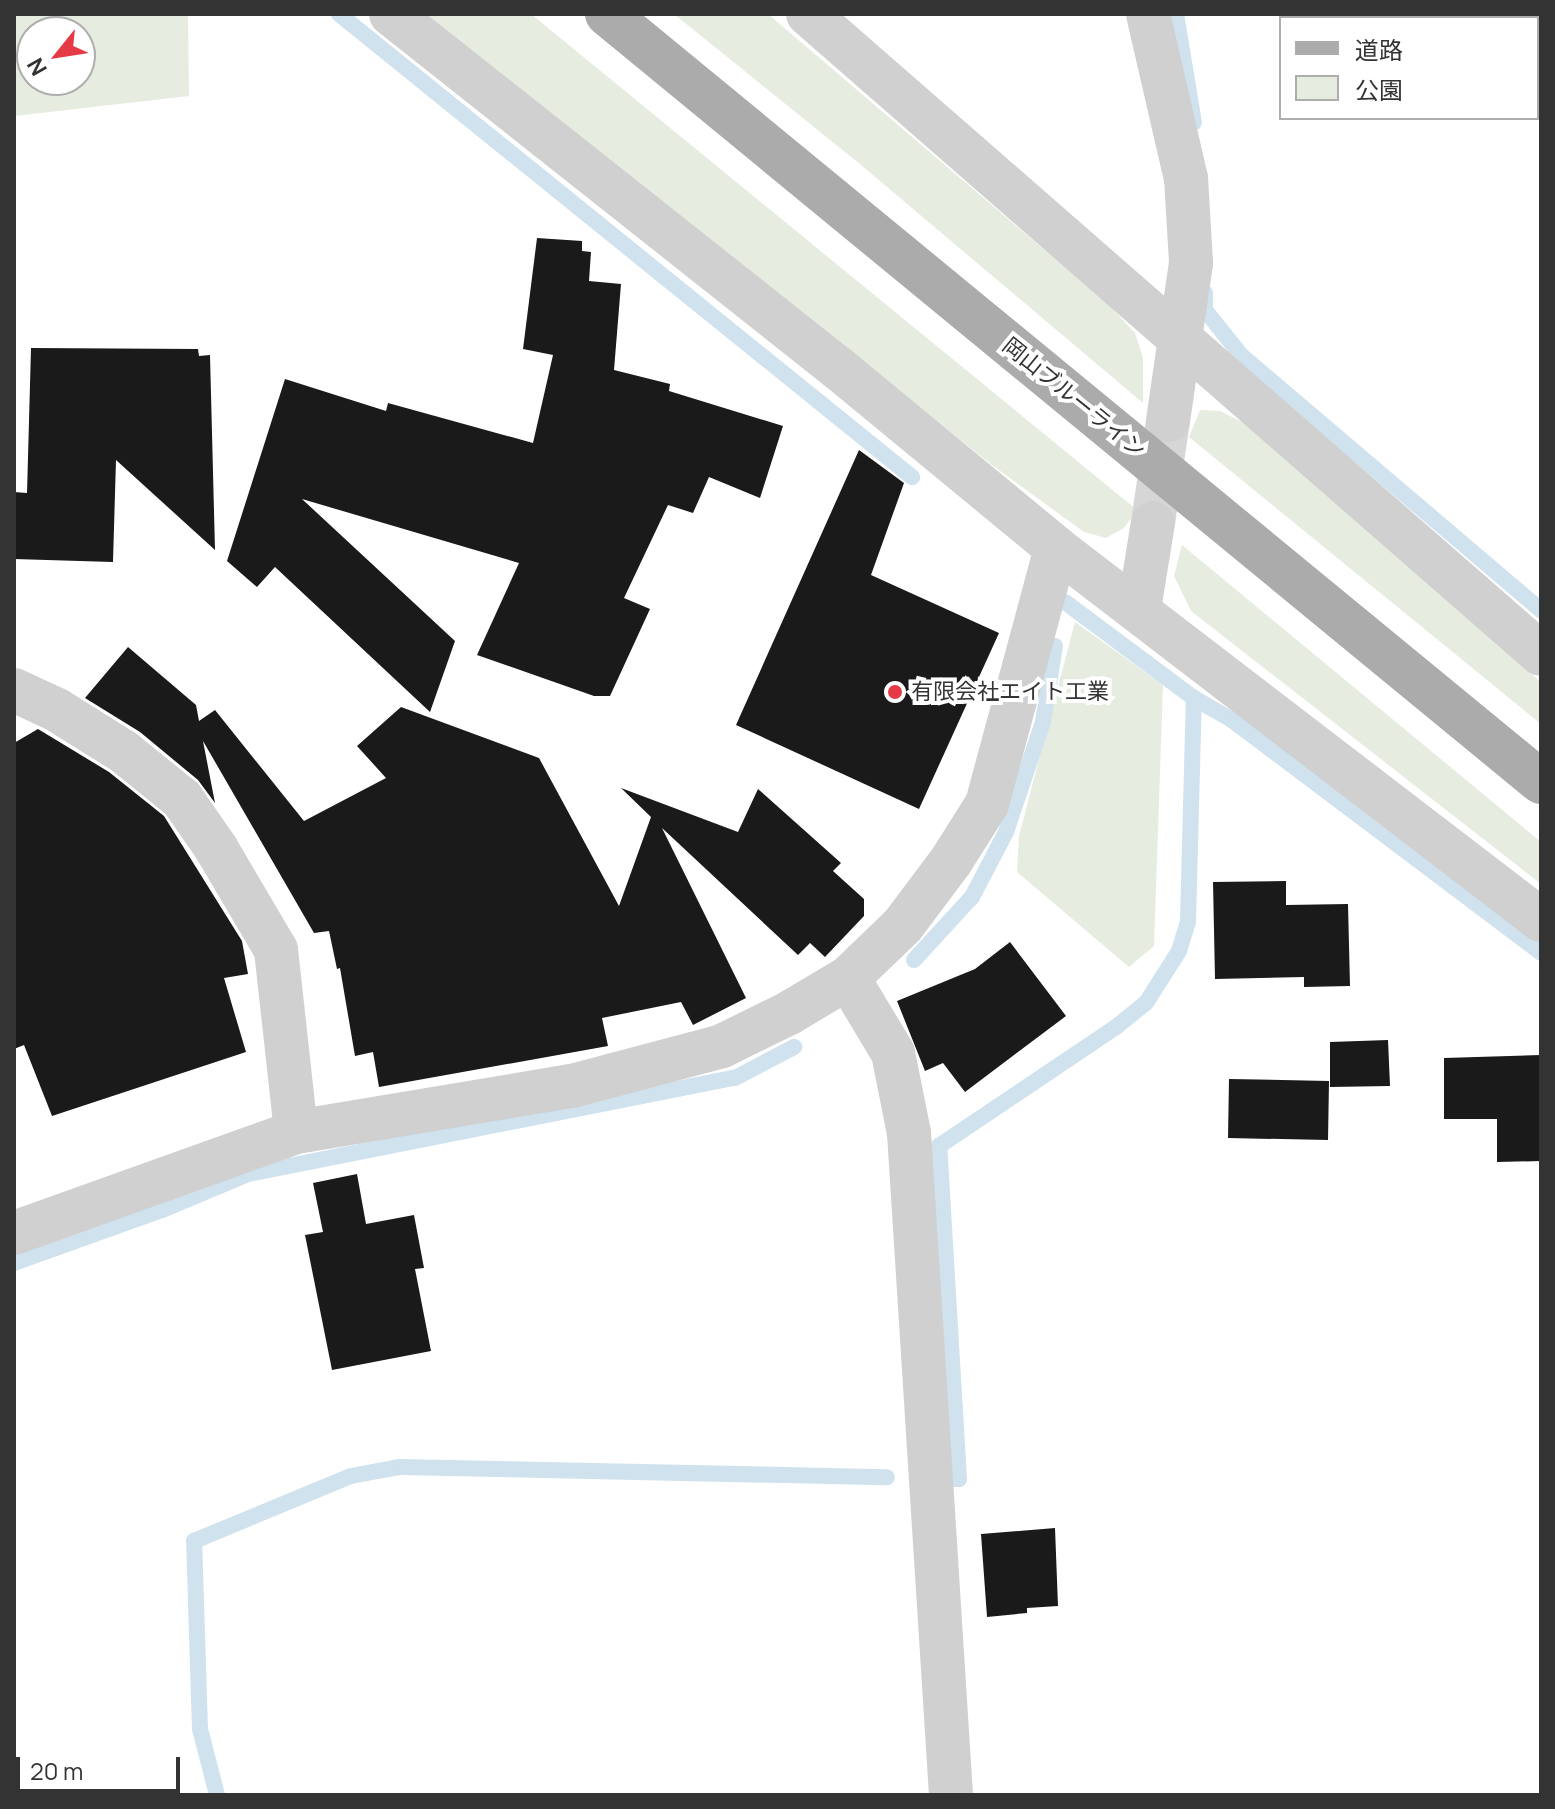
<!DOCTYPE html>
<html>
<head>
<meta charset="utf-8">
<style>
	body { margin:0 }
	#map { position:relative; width:1555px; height:1809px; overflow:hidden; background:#fff; font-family:Manrope,"Noto Sans JP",sans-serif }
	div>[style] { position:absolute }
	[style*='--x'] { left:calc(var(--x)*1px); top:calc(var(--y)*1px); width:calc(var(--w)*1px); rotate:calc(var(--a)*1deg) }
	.green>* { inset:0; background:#e6ecdf }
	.stream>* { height:16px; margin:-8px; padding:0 8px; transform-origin:8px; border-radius:8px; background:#cfe2ee }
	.building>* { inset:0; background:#1a1a1a }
	.minor-tunnel>* { height:44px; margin-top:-22px; transform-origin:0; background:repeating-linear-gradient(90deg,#d6d6d6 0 44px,transparent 0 66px) }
	.minor>* { height:44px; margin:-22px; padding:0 22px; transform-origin:22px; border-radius:22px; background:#d0d0d0 }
	.major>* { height:44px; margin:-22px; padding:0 22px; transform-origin:22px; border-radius:22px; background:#ababab }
	.dots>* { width:22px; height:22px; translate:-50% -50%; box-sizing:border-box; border:4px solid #fff; border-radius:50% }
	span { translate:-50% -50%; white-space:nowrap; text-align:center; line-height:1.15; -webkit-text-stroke:8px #fff; paint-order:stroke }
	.street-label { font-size:22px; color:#333 }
	.poi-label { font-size:22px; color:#333 }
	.left { translate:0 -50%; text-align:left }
	.frame { position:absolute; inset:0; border:16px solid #333; pointer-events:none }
	.legend { position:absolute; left:1279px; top:16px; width:260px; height:104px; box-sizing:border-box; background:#fff; border:2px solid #adadad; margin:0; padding:10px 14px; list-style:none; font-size:24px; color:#333 }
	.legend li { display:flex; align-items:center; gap:16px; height:40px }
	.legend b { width:40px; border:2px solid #adadad }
	.north { position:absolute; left:16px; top:16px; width:80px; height:80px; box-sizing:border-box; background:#fff; border:2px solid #adadad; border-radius:50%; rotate:240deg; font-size:22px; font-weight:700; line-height:32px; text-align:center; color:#333 }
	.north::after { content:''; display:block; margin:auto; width:28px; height:36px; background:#e63946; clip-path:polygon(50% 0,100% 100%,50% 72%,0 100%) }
	.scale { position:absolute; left:16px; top:1757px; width:164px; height:36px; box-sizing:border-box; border:4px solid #333; border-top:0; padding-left:10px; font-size:24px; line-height:28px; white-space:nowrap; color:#333; -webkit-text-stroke:6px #fff; paint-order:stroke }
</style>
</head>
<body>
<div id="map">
	<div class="green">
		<i style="clip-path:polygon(evenodd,14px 14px,188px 14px,189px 96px,14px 116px,14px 14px,32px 32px,80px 32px,80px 80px,32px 80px,32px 32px)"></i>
		<i style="clip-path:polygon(426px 14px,531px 14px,1137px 510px,1124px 528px,1106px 538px,1084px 532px,992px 465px)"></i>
		<i style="clip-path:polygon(674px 14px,768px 14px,1110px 306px,1135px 333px,1143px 358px,1143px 403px,861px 165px)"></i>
		<i style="clip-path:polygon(1200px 410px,1220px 411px,1248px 425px,1541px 682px,1541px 724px,1189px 437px)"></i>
		<i style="clip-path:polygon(1182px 545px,1541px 842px,1541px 884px,1191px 611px,1174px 576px)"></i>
		<i style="clip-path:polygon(1075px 622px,1163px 685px,1154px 946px,1129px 967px,1017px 872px,1019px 836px)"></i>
	</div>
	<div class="stream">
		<i style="--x:339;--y:14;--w:737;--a:38.94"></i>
		<i style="--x:1176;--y:14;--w:110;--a:80.6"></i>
		<i style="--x:1205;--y:293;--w:17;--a:90"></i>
		<i style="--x:1205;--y:310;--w:58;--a:51.3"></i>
		<i style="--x:1241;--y:355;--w:394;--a:40.4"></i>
		<i style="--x:1065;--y:602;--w:161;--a:36.7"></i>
		<i style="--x:1194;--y:698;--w:44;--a:30.1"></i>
		<i style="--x:1232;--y:720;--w:387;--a:37"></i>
		<i style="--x:914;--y:960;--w:86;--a:-47.4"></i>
		<i style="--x:972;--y:897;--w:73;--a:-62.4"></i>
		<i style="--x:1006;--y:832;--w:116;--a:-71.4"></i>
		<i style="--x:1043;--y:722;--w:77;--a:-81"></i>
		<i style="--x:14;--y:1263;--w:157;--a:-19.7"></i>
		<i style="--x:162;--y:1210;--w:93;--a:-22.7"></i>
		<i style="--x:248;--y:1174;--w:496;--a:-11.2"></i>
		<i style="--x:735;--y:1078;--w:67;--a:-27.7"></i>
		<i style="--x:954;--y:1479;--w:5;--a:0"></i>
		<i style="--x:959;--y:1479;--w:334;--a:-93.4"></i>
		<i style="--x:939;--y:1146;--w:213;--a:-33.9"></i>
		<i style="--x:1116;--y:1027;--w:38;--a:-39"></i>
		<i style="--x:1146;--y:1003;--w:62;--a:-57.6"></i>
		<i style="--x:1179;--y:951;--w:30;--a:-73"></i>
		<i style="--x:1188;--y:922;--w:224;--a:-88.5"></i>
		<i style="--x:217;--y:1795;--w:68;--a:-104.4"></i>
		<i style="--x:200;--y:1729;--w:188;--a:-91.8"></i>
		<i style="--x:194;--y:1541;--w:170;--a:-22.5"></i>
		<i style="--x:351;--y:1476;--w:50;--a:-10.4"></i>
		<i style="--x:400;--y:1467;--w:487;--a:1.2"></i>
	</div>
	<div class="building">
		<i style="clip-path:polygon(537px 238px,582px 241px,582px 251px,591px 252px,589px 281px,621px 284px,614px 370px,670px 384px,669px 391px,783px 426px,760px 498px,709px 477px,693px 513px,668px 505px,624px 598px,650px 609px,610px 696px,594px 696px,477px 655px,519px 563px,302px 499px,455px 641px,430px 712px,275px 567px,257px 587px,227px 561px,285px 379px,386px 411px,388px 403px,533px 443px,553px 355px,523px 349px)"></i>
		<i style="clip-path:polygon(31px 348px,198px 349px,199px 356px,210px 355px,215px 550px,116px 460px,113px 562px,14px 559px,14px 492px,27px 493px)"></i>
		<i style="clip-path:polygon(859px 450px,904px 483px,871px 575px,999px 633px,919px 809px,736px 725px)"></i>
		<i style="clip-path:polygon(128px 647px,196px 705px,199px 721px,215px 710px,304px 821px,386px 778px,357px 746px,401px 707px,539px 758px,619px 906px,651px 817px,621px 788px,738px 832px,758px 789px,841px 863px,833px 871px,864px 899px,864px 916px,825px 957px,810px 943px,798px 955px,662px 828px,746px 998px,693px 1025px,681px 1002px,602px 1018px,608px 1046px,379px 1087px,373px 1052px,355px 1056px,340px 968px,337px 969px,329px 931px,314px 933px,203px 741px,215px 803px,198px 780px,140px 732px,85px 698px)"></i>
		<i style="clip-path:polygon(38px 729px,109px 772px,164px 816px,242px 941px,248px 974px,224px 978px,246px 1052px,52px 1116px,24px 1045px,14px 1049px,14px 743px)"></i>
		<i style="clip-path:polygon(1286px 881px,1286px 905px,1348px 904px,1350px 986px,1304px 987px,1304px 977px,1215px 979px,1213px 882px)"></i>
		<i style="clip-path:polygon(1010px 942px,1066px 1016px,965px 1092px,943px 1063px,925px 1071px,897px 1001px,975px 969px)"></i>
		<i style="clip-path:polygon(1388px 1040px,1390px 1086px,1330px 1087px,1330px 1042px)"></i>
		<i style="clip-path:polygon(1541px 1055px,1541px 1161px,1497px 1162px,1497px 1119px,1444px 1119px,1444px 1058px)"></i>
		<i style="clip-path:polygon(1229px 1079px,1329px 1081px,1328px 1140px,1228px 1138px)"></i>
		<i style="clip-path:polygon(357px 1174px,366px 1224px,414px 1215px,424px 1268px,415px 1269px,431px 1351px,332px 1370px,305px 1235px,323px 1232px,313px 1183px)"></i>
		<i style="clip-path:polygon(1055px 1528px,1058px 1606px,1027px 1608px,1027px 1613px,987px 1617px,981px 1534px)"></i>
	</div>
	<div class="minor-tunnel">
		<i style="--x:1153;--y:523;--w:104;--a:-81.7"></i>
	</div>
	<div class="minor">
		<i style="--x:391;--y:14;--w:570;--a:38.38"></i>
		<i style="--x:838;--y:368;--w:283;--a:39.5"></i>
		<i style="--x:1056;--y:548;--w:611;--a:37.49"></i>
		<i style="--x:808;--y:14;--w:973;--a:41.12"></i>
		<i style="--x:1148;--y:14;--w:168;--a:77"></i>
		<i style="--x:1186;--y:178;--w:85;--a:86.6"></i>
		<i style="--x:1191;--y:263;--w:159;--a:98.3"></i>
		<i style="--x:1139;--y:609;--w:87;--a:-80.8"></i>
		<i style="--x:14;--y:690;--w:47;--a:24.9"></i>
		<i style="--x:57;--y:710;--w:79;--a:32.1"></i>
		<i style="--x:124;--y:752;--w:75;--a:39"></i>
		<i style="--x:182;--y:799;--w:60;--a:55.2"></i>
		<i style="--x:216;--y:848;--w:118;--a:59.5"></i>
		<i style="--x:276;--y:950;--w:183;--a:83.7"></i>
		<i style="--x:848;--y:978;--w:87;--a:59"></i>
		<i style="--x:893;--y:1053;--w:82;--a:78.7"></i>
		<i style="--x:909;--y:1133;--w:663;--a:86.37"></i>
		<i style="--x:14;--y:1233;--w:300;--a:-19.7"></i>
		<i style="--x:296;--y:1132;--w:280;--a:-9.5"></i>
		<i style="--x:572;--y:1086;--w:155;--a:-14.9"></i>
		<i style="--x:722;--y:1046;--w:75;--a:-26.2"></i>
		<i style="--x:789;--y:1013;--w:69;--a:-30.7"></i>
		<i style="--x:848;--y:978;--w:76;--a:-43.9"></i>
		<i style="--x:903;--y:925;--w:80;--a:-53.1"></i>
		<i style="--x:951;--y:861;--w:67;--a:-57.7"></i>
		<i style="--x:987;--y:804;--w:265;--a:-74.9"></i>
	</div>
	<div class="major">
		<i style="--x:607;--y:14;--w:1209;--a:39.43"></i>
	</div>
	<div class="dots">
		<i style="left:895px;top:692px;background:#e63946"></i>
	</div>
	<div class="street-label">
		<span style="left:1074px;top:398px;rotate:39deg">岡山ブルーライン</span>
	</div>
	<div class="poi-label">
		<span class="left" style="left:911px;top:692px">有限会社エイト工業</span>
	</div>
	<div class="frame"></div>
	<ul class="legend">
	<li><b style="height:10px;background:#ababab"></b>道路</li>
	<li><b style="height:22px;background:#e6ecdf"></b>公園</li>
	</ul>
	<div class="north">N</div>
	<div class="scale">20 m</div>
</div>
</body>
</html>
